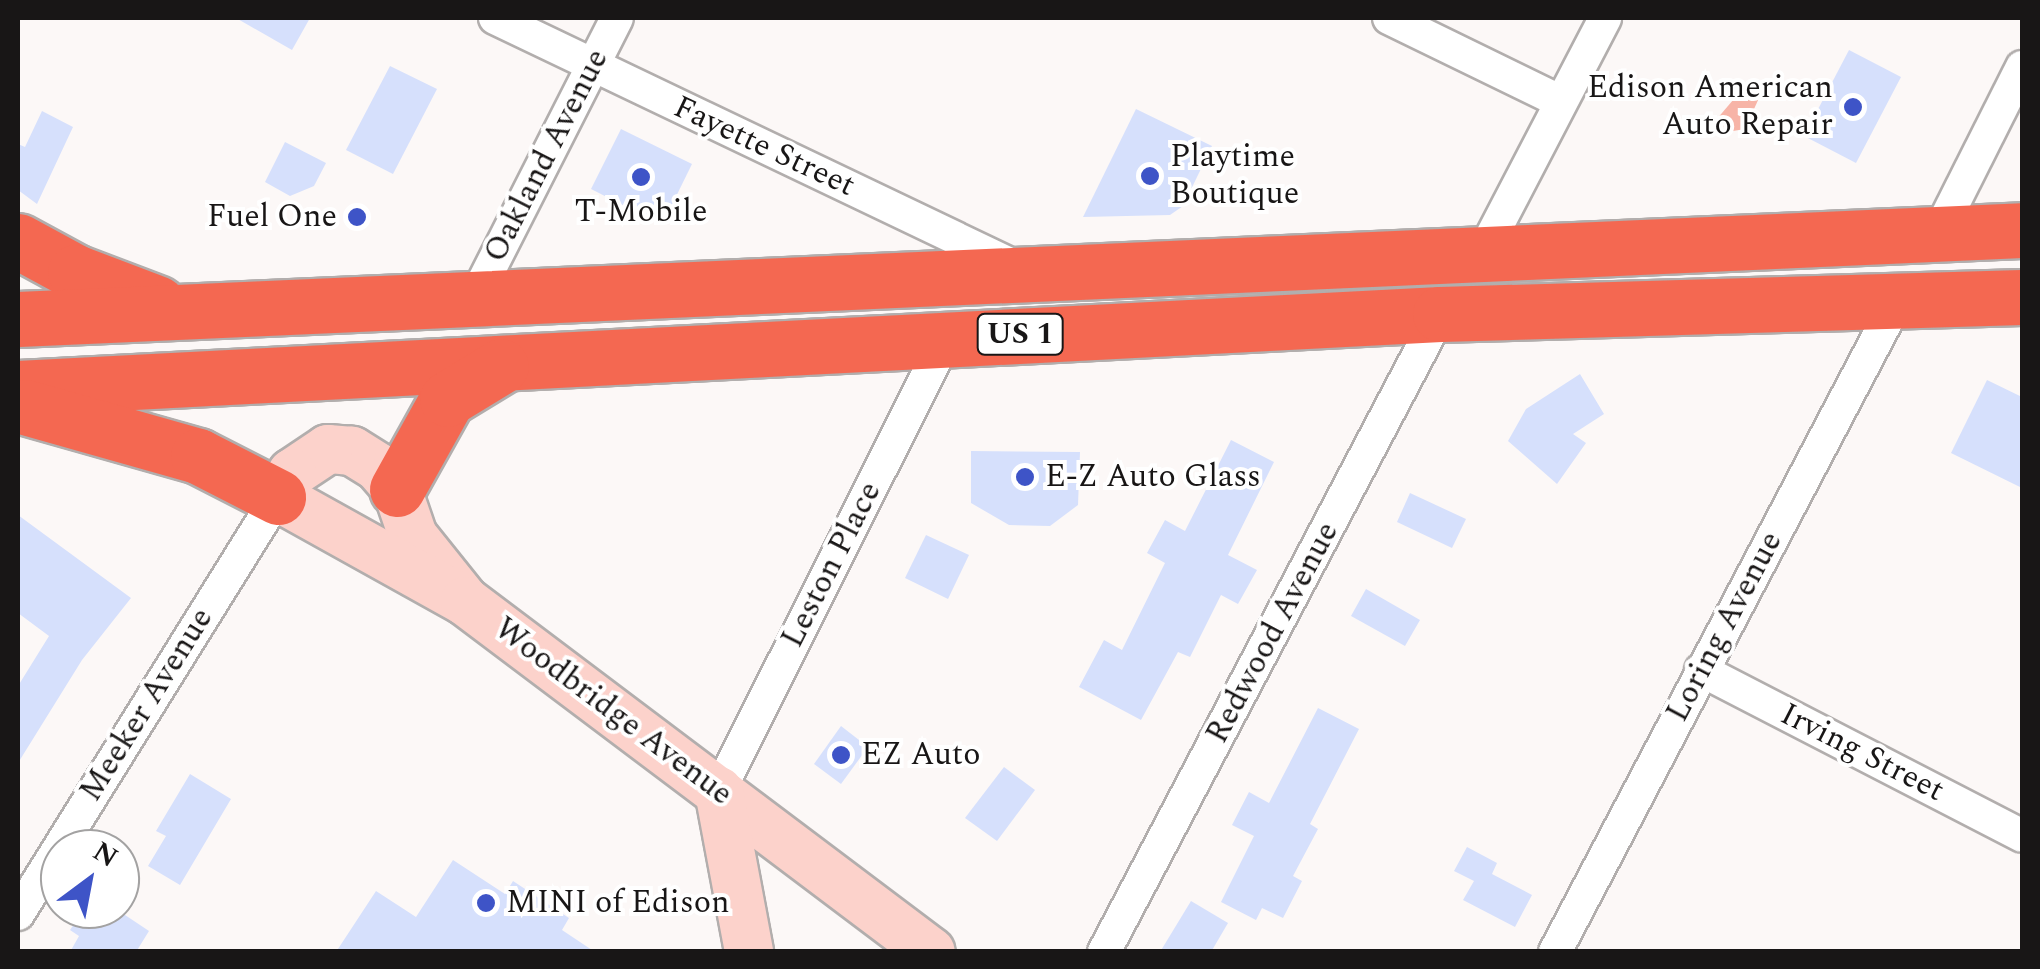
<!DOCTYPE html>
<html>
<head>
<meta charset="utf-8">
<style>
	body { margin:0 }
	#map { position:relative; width:2040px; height:969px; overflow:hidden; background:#fcf8f7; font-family:Spectral,serif }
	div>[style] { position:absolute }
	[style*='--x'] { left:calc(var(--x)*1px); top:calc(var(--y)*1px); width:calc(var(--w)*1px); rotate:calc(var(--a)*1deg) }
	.water>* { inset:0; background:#f7b4a7 }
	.building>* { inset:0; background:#d6e0fc }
	.roads { filter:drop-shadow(2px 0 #b2aead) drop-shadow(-2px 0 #b2aead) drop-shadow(0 2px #b2aead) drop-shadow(0 -2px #b2aead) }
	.street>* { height:32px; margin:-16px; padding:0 16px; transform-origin:16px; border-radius:16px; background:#fff }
	.secondary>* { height:48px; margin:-24px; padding:0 24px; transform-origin:24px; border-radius:24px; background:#fcd2cb }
	.highway>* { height:55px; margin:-27.5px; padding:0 27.5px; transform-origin:27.5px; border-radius:27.5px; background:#f46851 }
	.dots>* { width:28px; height:28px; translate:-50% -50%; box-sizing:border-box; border:5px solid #fff; border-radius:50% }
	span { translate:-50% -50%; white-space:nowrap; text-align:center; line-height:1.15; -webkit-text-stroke:8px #fff; paint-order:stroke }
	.shield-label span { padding:2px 8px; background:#fff; border:2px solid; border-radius:8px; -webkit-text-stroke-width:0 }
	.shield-label { font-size:30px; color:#181616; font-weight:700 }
	.poi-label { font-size:32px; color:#181616 }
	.right { translate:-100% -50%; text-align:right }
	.left { translate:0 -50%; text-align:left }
	.street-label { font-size:32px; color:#181616 }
	.frame { position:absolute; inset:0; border:20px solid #181616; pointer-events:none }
	.north { position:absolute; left:40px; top:829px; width:100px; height:100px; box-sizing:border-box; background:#fff; border:2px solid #a3a2a2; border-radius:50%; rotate:32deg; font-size:28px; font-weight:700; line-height:40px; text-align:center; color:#181616 }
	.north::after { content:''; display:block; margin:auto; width:35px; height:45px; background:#3e54c7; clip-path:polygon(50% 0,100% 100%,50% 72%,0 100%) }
</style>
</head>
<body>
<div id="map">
	<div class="water">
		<i style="clip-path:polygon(1745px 86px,1759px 98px,1745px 129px,1721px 133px,1716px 120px)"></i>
	</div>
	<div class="building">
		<i style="clip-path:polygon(236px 18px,310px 18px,292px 50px)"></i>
		<i style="clip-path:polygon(1849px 50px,1901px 77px,1856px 163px,1804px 136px)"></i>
		<i style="clip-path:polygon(390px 66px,437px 89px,393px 174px,346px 150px)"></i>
		<i style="clip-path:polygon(1136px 109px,1212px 146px,1183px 206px,1170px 215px,1083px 217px)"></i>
		<i style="clip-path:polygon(42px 111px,73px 127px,37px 204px,18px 190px,18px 144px,25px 147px)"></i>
		<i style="clip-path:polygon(621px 129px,692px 164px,662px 225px,591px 189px)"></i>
		<i style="clip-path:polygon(285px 142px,326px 163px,314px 186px,290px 196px,265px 182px)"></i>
		<i style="clip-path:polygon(1580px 374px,1604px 414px,1573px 434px,1586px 443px,1557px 484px,1508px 441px,1526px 409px)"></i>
		<i style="clip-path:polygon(1987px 380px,2022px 397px,2022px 488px,1951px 453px)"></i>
		<i style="clip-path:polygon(1231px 440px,1274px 462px,1228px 555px,1257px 570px,1238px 604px,1221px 595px,1190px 657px,1178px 652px,1141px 720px,1079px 687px,1104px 640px,1122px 650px,1165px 563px,1147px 553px,1165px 520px,1185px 531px)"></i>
		<i style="clip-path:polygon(971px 451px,1080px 452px,1078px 505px,1050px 526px,1009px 525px,971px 503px)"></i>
		<i style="clip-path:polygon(1410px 493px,1466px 519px,1452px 548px,1397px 522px)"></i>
		<i style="clip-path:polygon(18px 515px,131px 598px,82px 660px,18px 763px,18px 686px,49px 636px,18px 613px)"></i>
		<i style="clip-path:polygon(926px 535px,969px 555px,948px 599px,905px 578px)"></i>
		<i style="clip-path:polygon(1366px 589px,1420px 620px,1405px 646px,1351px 616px)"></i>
		<i style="clip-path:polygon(1318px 708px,1359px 729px,1310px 824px,1318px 829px,1293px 876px,1302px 881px,1283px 918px,1262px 908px,1256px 920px,1221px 902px,1254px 836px,1232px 825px,1249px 792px,1269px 803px)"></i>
		<i style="clip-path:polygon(841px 726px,868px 747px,841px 784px,814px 764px)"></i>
		<i style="clip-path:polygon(1004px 767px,1035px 790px,997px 841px,965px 818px)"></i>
		<i style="clip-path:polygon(190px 774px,231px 799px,180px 885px,148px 866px,166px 836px,156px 831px)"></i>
		<i style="clip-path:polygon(1467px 847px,1497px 863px,1492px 874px,1532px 895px,1515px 927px,1463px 900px,1474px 881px,1454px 871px)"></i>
		<i style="clip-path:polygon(453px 860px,505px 894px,513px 881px,569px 918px,562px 930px,595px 952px,336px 952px,376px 891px,416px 917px)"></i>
		<i style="clip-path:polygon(1191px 901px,1228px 923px,1211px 952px,1160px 952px)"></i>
		<i style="clip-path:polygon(84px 909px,116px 909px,149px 931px,136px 952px,70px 952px,79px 936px,70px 930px)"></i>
	</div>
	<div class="roads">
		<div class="street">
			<i style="--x:495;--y:18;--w:575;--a:25.54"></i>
			<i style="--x:1389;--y:18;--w:191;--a:26"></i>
			<i style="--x:1938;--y:234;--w:187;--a:-63.3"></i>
			<i style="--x:1485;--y:249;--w:260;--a:-62.5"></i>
			<i style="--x:477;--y:294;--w:309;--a:-63.1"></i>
			<i style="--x:1701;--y:670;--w:361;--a:27.3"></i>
			<i style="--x:719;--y:791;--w:507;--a:-63.38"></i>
			<i style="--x:18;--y:914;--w:491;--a:-58.1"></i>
			<i style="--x:1104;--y:952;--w:721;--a:-62.23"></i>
			<i style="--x:1555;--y:952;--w:733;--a:-62.28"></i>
		</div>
		<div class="secondary">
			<i style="--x:465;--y:601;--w:83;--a:-128.7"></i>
			<i style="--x:413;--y:536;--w:50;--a:-108.8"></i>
			<i style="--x:397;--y:489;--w:29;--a:-131"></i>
			<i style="--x:378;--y:467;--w:31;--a:-148"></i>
			<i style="--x:352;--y:451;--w:24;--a:-175"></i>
			<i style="--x:328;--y:449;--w:43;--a:146.3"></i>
			<i style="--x:292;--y:473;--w:28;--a:120"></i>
			<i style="--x:278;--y:497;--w:214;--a:29.1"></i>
			<i style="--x:465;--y:601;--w:583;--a:36.99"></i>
			<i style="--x:719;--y:791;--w:164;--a:79.4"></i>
		</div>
		<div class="highway">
			<i style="--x:18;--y:241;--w:65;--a:28.5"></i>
			<i style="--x:75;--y:272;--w:88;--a:20.7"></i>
			<i style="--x:18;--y:319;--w:2006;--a:-2.54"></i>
			<i style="--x:18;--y:388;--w:1424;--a:-2.98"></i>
			<i style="--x:1440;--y:314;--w:582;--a:-1.67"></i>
			<i style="--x:25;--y:407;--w:180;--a:15.8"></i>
			<i style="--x:198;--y:456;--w:90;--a:27.1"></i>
			<i style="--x:397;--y:489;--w:103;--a:-60.9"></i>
			<i style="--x:447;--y:399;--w:63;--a:-31.4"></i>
		</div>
	</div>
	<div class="dots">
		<i style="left:1853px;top:107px;background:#3e54c7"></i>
		<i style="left:1150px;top:176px;background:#3e54c7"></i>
		<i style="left:641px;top:177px;background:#3e54c7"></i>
		<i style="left:357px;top:217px;background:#3e54c7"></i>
		<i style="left:1025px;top:477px;background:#3e54c7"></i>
		<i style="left:841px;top:755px;background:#3e54c7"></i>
		<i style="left:486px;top:903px;background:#3e54c7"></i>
	</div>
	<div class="shield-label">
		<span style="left:1020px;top:334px">US 1</span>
	</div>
	<div class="poi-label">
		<span class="right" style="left:1833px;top:107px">Edison American<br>Auto Repair</span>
		<span class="left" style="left:1170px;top:176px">Playtime<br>Boutique</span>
		<span style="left:641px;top:212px">T-Mobile</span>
		<span class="right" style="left:337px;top:217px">Fuel One</span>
		<span class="left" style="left:1045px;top:477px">E-Z Auto Glass</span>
		<span class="left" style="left:861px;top:755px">EZ Auto</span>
		<span class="left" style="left:506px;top:903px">MINI of Edison</span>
	</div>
	<div class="street-label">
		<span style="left:764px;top:147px;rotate:25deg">Fayette Street</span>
		<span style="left:547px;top:156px;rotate:-63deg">Oakland Avenue</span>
		<span style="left:832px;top:565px;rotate:-63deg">Leston Place</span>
		<span style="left:1725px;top:627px;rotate:-62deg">Loring Avenue</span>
		<span style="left:1273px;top:633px;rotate:-62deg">Redwood Avenue</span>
		<span style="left:147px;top:705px;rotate:-58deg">Meeker Avenue</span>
		<span style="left:613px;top:712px;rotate:37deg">Woodbridge Avenue</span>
		<span style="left:1862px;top:753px;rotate:27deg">Irving Street</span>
	</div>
	<div class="frame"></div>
	<div class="north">N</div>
</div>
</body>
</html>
